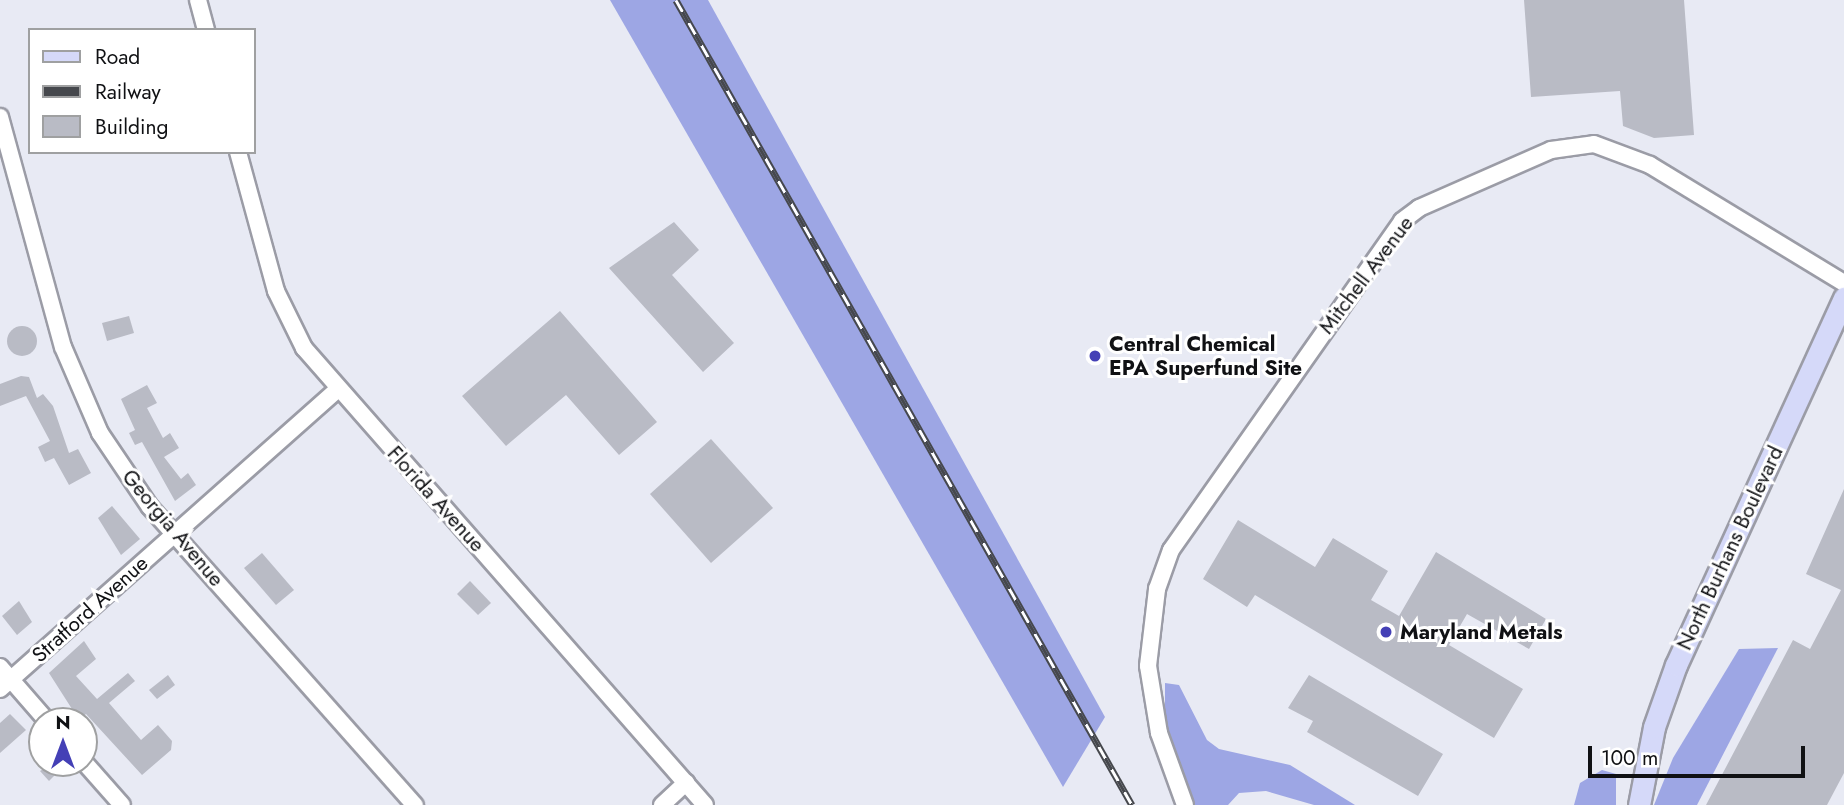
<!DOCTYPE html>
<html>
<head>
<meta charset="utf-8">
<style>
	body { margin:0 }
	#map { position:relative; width:1844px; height:805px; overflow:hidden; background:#e8eaf4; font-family:Jost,sans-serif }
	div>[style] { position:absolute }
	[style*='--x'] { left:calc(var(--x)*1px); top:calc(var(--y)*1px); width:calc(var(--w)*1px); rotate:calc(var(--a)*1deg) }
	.forest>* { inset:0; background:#9da6e4 }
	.building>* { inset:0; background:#b9bbc5 }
	.round { border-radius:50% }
	.roads { filter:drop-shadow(2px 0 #9b9ca6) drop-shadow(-2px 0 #9b9ca6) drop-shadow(0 2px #9b9ca6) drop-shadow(0 -2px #9b9ca6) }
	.minor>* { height:16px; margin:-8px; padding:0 8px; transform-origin:8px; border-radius:8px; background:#fff }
	.major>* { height:21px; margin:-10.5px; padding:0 10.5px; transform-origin:10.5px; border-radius:10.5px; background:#d5d9f9 }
	.rail>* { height:7px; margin-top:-3.5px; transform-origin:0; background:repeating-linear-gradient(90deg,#fff 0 13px,#46484d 0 26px); box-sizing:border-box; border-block:2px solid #46484d }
	.dots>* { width:19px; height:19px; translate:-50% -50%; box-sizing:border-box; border:4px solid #fff; border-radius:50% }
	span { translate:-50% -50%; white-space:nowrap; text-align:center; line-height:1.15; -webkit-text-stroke:6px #fff; paint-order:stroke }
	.street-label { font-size:21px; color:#101114 }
	.poi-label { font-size:21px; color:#101114; font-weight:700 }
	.left { translate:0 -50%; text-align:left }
	.legend { position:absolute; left:28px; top:28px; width:228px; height:126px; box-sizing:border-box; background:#fff; border:2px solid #9fa0a1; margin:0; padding:9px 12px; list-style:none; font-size:21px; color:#101114 }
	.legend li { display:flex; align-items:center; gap:14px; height:35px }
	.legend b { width:35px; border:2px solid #9fa0a1 }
	.north { position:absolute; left:28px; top:707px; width:70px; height:70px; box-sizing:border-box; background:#fff; border:2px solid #9fa0a1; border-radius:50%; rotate:0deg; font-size:19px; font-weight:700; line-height:28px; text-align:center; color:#101114 }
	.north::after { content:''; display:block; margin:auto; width:24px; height:32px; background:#4440b6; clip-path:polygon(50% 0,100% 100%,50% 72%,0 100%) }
	.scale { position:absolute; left:1588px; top:746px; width:217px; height:32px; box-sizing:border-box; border:4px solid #101114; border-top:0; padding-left:9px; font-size:21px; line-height:24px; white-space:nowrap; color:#101114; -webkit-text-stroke:5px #fff; paint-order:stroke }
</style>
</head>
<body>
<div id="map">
	<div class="forest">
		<i style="clip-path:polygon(610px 0,708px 0,1105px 717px,1063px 787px)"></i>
		<i style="clip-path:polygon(1778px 648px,1697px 805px,1654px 805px,1673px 758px,1739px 649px)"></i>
		<i style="clip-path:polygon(1165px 683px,1179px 685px,1207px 740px,1219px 749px,1290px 765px,1355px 805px,1314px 805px,1266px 791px,1239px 793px,1228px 805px,1188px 805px,1165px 722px)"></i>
		<i style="clip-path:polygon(1602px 770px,1616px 774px,1616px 805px,1574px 805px,1580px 783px)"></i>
	</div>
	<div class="building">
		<i style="clip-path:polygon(1524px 0,1684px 0,1694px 135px,1654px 138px,1623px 126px,1620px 91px,1531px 97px)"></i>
		<i style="clip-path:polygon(674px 222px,699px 250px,672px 275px,734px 343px,703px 372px,609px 268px)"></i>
		<i style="clip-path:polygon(560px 311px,657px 422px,619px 455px,566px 395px,506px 446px,462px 396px)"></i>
		<i style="clip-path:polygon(129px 316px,134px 333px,107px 341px,102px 323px)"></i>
		<i class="round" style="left:7px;top:326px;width:30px;height:30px"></i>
		<i style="clip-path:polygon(21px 376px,29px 377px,37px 398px,43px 394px,53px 406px,69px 453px,78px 449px,91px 473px,69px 485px,54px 458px,45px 462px,38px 447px,50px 441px,26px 396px,0 406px,0 384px)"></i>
		<i style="clip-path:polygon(147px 385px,157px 403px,147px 408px,163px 438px,170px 433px,179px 448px,164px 457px,181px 479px,188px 473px,196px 485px,175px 501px,142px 442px,135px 445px,129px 433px,135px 430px,121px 399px)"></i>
		<i style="clip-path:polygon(711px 439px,773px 508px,711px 563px,650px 494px)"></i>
		<i style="clip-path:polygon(1844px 489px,1844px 773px,1827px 805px,1706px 805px,1793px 640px,1810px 649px,1841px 590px,1806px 574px)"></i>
		<i style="clip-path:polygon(112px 506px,140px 539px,121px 555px,98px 518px)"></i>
		<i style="clip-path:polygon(1238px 520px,1315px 567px,1333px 538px,1388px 571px,1371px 600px,1399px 616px,1436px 552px,1546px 619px,1529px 649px,1467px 614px,1449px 645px,1523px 689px,1494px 738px,1255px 595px,1247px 607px,1203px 579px)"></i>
		<i style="clip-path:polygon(262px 553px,294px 590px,276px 605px,244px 568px)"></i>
		<i style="clip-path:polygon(470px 581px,491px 603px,478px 615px,457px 594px)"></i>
		<i style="clip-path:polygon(19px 601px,32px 622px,17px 635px,2px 616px)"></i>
		<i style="clip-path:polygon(84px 641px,96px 659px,76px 676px,97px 699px,128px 673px,135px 681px,109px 703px,141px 740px,158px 725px,172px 741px,171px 750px,142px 775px,86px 714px,79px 720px,49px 673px)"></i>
		<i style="clip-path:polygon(168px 675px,175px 685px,157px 699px,149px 690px)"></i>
		<i style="clip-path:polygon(1309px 675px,1443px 754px,1418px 796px,1307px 732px,1313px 721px,1288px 708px)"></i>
		<i style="clip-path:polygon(10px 714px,26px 730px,0 753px,0 723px)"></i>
		<i style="clip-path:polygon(53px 763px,60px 770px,49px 781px,40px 771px)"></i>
	</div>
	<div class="roads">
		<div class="minor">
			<i style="--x:198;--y:0;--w:31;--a:75"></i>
			<i style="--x:0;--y:117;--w:238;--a:74.7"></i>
			<i style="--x:63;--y:347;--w:94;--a:66.7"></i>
			<i style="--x:100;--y:433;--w:89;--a:56"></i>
			<i style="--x:150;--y:507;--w:399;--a:48.4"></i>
			<i style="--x:238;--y:152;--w:144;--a:74.7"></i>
			<i style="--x:276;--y:291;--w:64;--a:63.8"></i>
			<i style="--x:304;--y:348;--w:608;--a:48.73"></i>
			<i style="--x:0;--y:667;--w:72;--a:49"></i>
			<i style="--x:0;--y:689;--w:452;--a:-41.6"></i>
			<i style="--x:84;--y:762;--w:57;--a:48.5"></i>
			<i style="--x:662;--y:805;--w:33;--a:-43"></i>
			<i style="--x:1185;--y:805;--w:77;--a:-109.9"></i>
			<i style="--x:1159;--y:733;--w:68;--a:-99.3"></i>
			<i style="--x:1148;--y:666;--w:78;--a:-83.3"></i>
			<i style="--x:1157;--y:589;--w:41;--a:-70.3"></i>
			<i style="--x:1171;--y:550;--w:402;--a:-54.9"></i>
			<i style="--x:1402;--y:221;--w:21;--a:-37"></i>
			<i style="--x:1419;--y:208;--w:144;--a:-23.7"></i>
			<i style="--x:1551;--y:150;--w:43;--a:-7.9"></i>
			<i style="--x:1594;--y:144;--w:60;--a:20.6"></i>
			<i style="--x:1650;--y:165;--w:227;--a:31.3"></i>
		</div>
		<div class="major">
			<i style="--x:1639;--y:805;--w:79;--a:-79.1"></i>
			<i style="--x:1654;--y:727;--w:66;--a:-70.5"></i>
			<i style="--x:1676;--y:665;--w:404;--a:-65.4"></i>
		</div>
	</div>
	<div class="rail">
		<i style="--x:676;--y:0;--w:925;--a:60.47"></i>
	</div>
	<div class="dots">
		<i style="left:1095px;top:356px;background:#4440b6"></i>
		<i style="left:1386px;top:632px;background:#4440b6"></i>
	</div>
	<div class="street-label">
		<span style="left:1366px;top:275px;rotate:-53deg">Mitchell Avenue</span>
		<span style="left:436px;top:499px;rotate:48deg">Florida Avenue</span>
		<span style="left:173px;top:528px;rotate:50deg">Georgia Avenue</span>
		<span style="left:1730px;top:548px;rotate:-65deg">North Burhans Boulevard</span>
		<span style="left:90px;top:609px;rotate:-42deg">Stratford Avenue</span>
	</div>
	<div class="poi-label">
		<span class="left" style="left:1109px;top:356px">Central Chemical<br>EPA Superfund Site</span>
		<span class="left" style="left:1400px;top:632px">Maryland Metals</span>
	</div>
	<ul class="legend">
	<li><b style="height:9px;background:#d5d9f9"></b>Road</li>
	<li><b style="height:9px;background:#46484d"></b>Railway</li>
	<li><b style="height:19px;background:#b9bbc5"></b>Building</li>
	</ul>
	<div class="north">N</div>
	<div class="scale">100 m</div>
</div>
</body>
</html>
